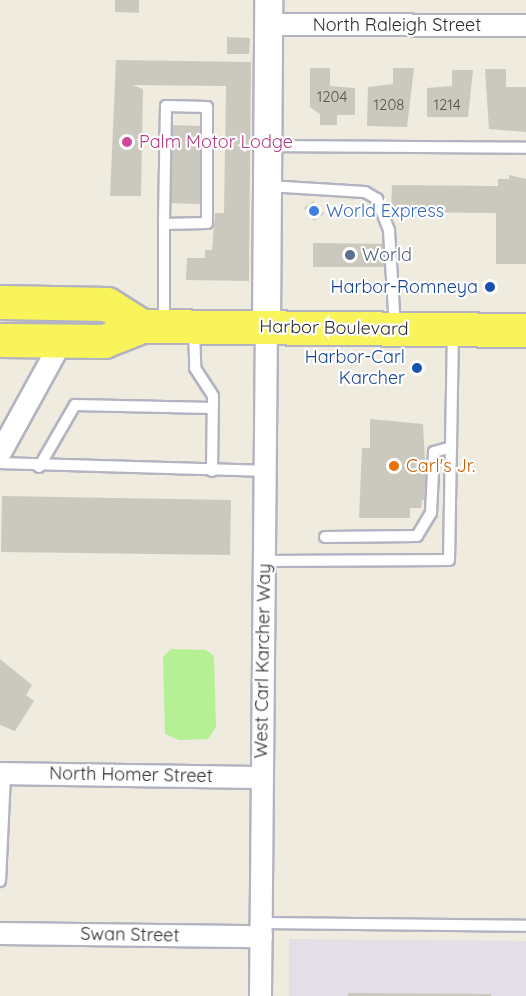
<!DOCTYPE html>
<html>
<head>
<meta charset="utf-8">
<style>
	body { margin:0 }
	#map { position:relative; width:526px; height:996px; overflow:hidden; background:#efebdf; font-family:Quicksand,sans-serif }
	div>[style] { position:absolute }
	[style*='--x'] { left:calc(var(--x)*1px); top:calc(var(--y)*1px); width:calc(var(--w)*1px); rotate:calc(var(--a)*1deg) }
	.industrial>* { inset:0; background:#e3dfe7 }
	.pitch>* { inset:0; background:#b6f094 }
	.building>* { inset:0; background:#cbc9bd }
	.roads { filter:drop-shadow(2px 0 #b3b3c1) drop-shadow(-2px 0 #b3b3c1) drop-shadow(0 2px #b3b3c1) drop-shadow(0 -2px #b3b3c1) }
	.service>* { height:10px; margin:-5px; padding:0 5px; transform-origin:5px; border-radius:5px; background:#fff }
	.minor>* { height:21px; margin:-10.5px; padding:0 10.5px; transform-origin:10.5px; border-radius:10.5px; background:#fff }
	.tertiary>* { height:27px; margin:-13.5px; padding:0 13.5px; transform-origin:13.5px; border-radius:13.5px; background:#fff }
	.primary>* { height:33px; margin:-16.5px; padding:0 16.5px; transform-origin:16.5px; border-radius:16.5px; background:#f9f45a }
	.dots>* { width:16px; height:16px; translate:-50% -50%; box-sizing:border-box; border:3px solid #fff; border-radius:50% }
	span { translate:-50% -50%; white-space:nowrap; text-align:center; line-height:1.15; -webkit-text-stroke:4.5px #fff; paint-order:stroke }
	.number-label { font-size:15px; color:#545451 }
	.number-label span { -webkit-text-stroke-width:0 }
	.street-label { font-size:18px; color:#2d2d2d }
	.hotel-label { font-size:18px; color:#b23c85 }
	.left { translate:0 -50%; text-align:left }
	.shop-label { font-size:18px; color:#366cbe }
	.service-label { font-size:18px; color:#4e5e75 }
	.transit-label { font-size:18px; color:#164399 }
	.right { translate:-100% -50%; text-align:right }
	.food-label { font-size:18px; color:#c56008 }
</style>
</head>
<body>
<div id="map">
	<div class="industrial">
		<i style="clip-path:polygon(289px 939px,526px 941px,526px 996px,289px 996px)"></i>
	</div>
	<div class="pitch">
		<i style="clip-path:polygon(171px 649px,206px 650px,214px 656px,216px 727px,208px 739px,179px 740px,165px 734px,163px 657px)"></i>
	</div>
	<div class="building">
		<i style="clip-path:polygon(115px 0,139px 0,139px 13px,115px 12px)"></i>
		<i style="clip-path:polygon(227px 37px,250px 38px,249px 54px,227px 54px)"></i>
		<i style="clip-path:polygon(116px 60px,251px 62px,249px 281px,186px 280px,187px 258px,205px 258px,205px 250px,212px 250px,215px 213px,224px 213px,226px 86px,132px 85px,143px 89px,141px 196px,110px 196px)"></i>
		<i style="clip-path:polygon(310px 68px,330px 68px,330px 86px,355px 88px,355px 115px,337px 115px,337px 125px,320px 125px,320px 114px,310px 107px)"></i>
		<i style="clip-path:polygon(393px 68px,414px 68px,407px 127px,367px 126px,368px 87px,393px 84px)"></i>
		<i style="clip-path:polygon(485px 69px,506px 69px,506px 87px,526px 87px,526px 132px,489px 129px)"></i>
		<i style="clip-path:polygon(452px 70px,473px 70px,468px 117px,427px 117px,427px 88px,452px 86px)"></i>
		<i style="clip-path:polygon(172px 125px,202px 126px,200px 204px,170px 203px)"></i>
		<i style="clip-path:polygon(509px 175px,526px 179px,526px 264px,496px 264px,496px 213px,391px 212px,392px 185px,498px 186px,498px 179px,509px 179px)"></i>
		<i style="clip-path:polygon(313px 201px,324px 214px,314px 221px,304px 208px)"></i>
		<i style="clip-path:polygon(313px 243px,388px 244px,387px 267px,313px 267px)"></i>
		<i style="clip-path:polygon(370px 419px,423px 424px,427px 500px,422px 500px,421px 508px,410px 508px,410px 518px,359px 518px,362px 448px,370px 448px)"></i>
		<i style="clip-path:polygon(2px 496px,231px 500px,230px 555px,1px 552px)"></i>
		<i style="clip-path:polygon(0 659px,32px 685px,26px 695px,34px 701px,15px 731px,0 725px)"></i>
		<i style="clip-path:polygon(348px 993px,491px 994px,491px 996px,348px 996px)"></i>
	</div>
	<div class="roads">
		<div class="service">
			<i style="--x:268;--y:146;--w:258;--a:0.4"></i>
			<i style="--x:268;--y:186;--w:97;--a:3.5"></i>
			<i style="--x:365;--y:192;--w:14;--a:30"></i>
			<i style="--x:377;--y:199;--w:34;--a:69"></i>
			<i style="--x:389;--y:231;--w:95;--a:86.4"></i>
			<i style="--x:164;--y:323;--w:99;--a:-90"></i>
			<i style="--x:164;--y:224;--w:43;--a:-1.3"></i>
			<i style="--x:207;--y:223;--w:116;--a:-90"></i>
			<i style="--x:207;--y:107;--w:41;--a:-178.6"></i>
			<i style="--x:166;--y:106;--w:118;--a:91"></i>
			<i style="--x:194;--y:330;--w:38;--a:88"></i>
			<i style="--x:195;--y:368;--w:33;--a:57"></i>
			<i style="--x:213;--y:396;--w:75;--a:90.8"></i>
			<i style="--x:0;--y:463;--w:265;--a:1.7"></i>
			<i style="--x:39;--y:467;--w:72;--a:-59.9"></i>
			<i style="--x:75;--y:405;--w:137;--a:1.3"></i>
			<i style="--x:325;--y:537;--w:92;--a:-0.6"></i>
			<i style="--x:417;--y:536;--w:27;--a:-59"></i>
			<i style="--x:431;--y:513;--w:61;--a:-87.2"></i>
			<i style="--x:434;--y:452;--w:18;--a:-16"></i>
			<i style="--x:264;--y:561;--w:185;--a:-0.3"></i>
			<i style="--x:449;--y:560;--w:227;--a:-89"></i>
			<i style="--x:0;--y:881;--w:108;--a:-87.3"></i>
			<i style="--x:261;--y:923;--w:265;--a:0.6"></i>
		</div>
		<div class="minor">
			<i style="--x:267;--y:24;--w:259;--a:0.2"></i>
			<i style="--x:0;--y:452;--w:127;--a:-61.2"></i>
			<i style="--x:0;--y:773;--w:262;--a:0.9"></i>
			<i style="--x:0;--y:933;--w:261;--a:0.7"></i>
			<i style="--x:260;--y:996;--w:669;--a:-89.49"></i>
		</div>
		<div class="tertiary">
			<i style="--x:266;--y:327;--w:327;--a:-89.6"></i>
		</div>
		<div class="primary">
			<i style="--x:0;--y:302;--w:107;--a:1.1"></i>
			<i style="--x:107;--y:304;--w:41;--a:32.2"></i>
			<i style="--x:0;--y:340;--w:104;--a:0.6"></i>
			<i style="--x:104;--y:341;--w:41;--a:-21.5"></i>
			<i style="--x:142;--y:326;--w:384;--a:0.6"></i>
		</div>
	</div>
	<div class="dots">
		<i style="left:127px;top:142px;background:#d1479c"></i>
		<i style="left:314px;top:211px;background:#3f7fe0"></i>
		<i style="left:350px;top:255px;background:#5c6f8a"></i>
		<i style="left:490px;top:287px;background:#1a4fb4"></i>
		<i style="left:417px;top:368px;background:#1a4fb4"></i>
		<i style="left:394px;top:466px;background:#e8710a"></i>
	</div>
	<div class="number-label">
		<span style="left:332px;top:97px">1204</span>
		<span style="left:389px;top:105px">1208</span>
		<span style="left:447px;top:105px">1214</span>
	</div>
	<div class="street-label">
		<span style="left:397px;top:25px">North Raleigh Street</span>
		<span style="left:334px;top:328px;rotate:1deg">Harbor Boulevard</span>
		<span style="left:263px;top:661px;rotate:-89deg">West Carl Karcher Way</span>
		<span style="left:131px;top:775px;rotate:1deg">North Homer Street</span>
		<span style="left:130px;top:935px;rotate:1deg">Swan Street</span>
	</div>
	<div class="hotel-label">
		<span class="left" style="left:139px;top:142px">Palm Motor Lodge</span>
	</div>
	<div class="shop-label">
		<span class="left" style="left:326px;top:211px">World Express</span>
	</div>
	<div class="service-label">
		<span class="left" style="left:362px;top:255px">World</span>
	</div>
	<div class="transit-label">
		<span class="right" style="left:478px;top:287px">Harbor-Romneya</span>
		<span class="right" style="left:405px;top:368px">Harbor-Carl<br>Karcher</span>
	</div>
	<div class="food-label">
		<span class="left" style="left:406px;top:466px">Carl's Jr.</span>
	</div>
</div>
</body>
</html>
